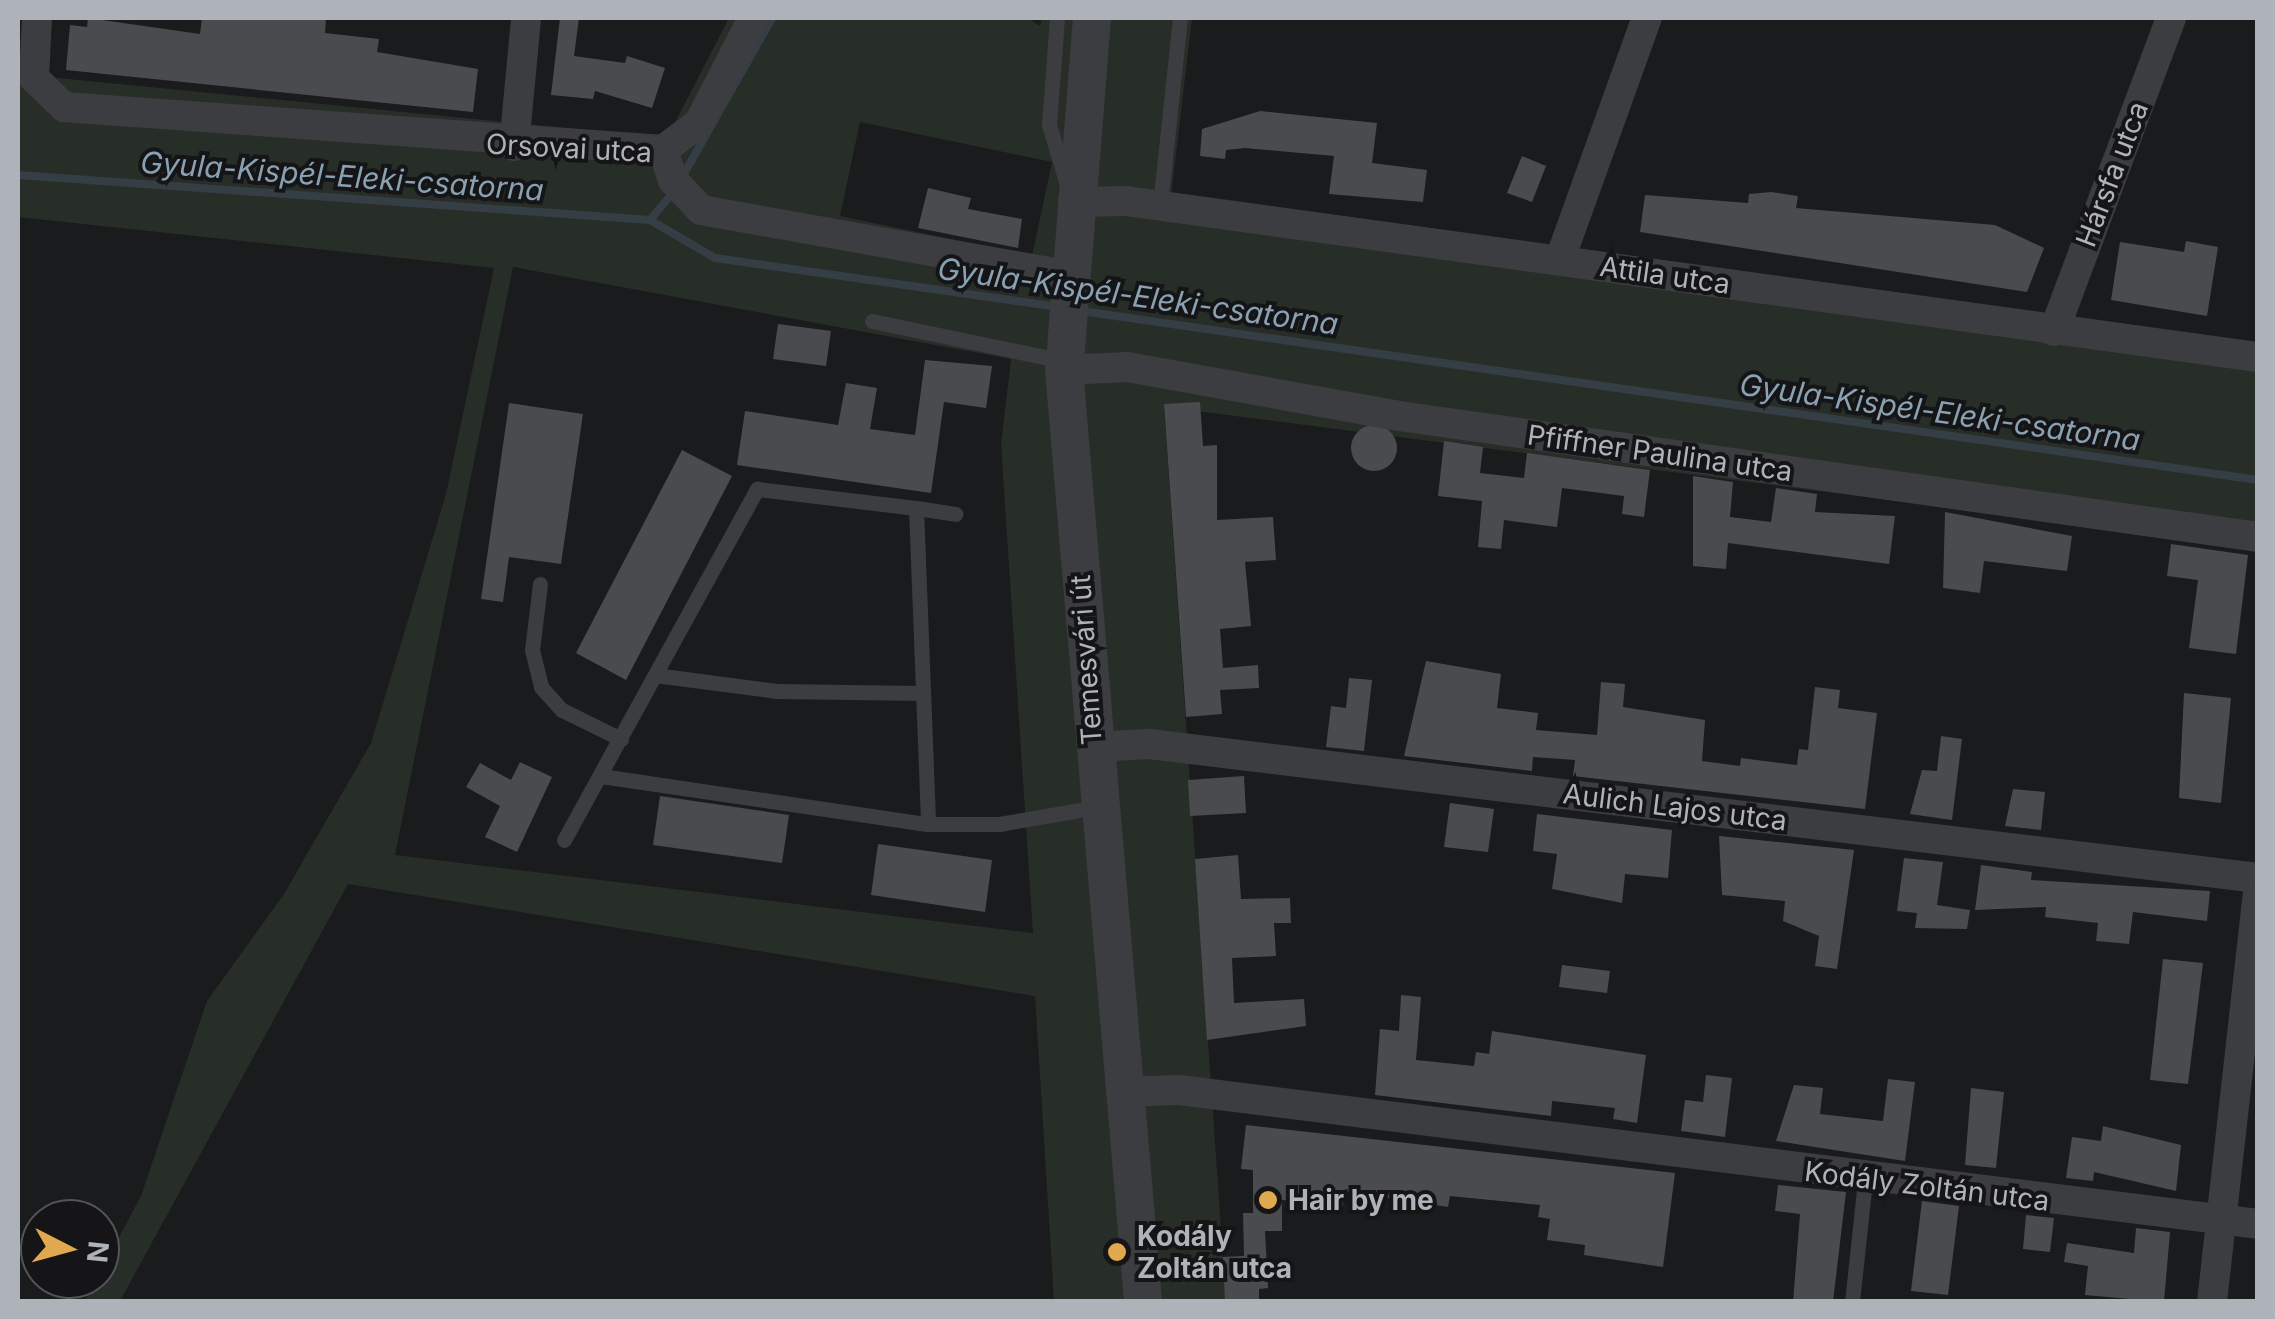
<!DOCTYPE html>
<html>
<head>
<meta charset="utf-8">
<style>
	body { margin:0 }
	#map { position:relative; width:2275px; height:1319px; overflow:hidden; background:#1a1b1c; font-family:Inter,sans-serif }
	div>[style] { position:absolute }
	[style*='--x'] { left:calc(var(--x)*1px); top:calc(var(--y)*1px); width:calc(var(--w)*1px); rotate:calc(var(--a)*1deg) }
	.green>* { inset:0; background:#272e27 }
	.stream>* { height:8px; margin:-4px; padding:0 4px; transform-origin:4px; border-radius:4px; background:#353e44 }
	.building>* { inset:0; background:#4a4b4e }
	.round { border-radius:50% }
	.service>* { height:15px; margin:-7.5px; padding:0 7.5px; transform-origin:7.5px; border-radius:7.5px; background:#3c3d41 }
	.minor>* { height:30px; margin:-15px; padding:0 15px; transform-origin:15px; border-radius:15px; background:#3c3d41 }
	.tertiary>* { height:38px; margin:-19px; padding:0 19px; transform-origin:19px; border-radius:19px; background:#3c3d41 }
	.dots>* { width:28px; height:28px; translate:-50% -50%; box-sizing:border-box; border:5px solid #151517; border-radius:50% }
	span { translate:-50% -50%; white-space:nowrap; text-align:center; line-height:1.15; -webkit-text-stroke:8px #151517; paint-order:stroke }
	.street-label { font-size:28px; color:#aeb3ba }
	.poi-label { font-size:28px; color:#aeb3ba; font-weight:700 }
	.left { translate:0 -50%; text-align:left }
	.water-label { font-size:30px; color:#8aa1b1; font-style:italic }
	.frame { position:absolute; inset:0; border:20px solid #aeb3ba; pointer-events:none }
	.north { position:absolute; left:20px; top:1199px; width:100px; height:100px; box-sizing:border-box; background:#151517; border:2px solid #525458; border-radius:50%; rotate:96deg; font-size:28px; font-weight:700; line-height:40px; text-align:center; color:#aeb3ba }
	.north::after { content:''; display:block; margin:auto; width:35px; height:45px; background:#e0a84f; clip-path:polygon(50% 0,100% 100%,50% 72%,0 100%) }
</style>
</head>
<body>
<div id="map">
	<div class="green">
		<i style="clip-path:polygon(evenodd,729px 18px,1027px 18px,1040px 26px,1042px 18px,1192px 18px,1171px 197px,2257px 349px,2257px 547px,1164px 407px,1226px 1301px,1054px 1301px,1035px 996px,348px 884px,120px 1301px,85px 1301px,141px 1196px,207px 1001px,284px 894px,371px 743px,446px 494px,494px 268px,18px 217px,18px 74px,667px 138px,729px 18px,860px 122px,1052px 162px,1032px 256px,840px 216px,860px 122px,729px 18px,513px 267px,1011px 359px,1001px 444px,1033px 933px,395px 855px,513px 267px)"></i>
	</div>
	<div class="stream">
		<i style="--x:18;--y:175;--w:634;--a:4.07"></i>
		<i style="--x:650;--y:220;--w:75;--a:30.3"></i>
		<i style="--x:715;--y:258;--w:346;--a:8.1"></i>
		<i style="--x:681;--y:179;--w:185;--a:-60.5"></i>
		<i style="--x:650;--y:220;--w:38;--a:-50"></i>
		<i style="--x:1081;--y:311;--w:1189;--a:8.17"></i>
	</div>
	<div class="building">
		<i style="clip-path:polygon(88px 18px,200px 34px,202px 18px,326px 18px,325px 33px,379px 39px,377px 52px,478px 69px,473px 112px,66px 70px,70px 25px,87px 27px)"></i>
		<i style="clip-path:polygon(560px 18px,579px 18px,574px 56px,625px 63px,627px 56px,665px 68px,652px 108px,595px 91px,593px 99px,551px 95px)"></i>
		<i style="clip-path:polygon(1260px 111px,1377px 123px,1372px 163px,1427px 170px,1423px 202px,1329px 194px,1334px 156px,1245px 148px,1226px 150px,1225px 159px,1200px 156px,1202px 129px)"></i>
		<i style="clip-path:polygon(1522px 156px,1546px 166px,1532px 202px,1507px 193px)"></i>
		<i style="clip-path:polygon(928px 188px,971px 198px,968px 209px,1022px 219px,1018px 248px,918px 228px)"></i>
		<i style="clip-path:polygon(1771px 192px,1798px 196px,1796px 208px,1995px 225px,2044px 248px,2027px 292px,1640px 232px,1645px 195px,1748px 203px,1749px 194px)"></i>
		<i style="clip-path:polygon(2186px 241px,2218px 247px,2207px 316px,2111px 300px,2120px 242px,2184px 252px)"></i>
		<i style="clip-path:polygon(778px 324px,831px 331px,826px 366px,773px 359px)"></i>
		<i style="clip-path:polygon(925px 360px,992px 366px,986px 408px,944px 402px,931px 493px,737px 465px,745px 411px,838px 425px,846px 383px,877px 388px,870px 429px,915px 435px)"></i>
		<i style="clip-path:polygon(1200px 402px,1203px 446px,1217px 445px,1217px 520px,1273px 517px,1276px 560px,1245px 562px,1251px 626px,1220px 629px,1223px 668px,1258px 665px,1259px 688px,1220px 690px,1222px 714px,1186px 717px,1164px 404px)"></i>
		<i style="clip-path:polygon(509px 403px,583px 414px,561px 564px,509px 557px,503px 602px,481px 599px)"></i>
		<i class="round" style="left:1351px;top:425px;width:46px;height:46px"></i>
		<i style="clip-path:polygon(1444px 441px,1483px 447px,1480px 473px,1524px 478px,1527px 453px,1650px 470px,1644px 517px,1622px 514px,1624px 496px,1562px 488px,1557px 527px,1504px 520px,1501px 549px,1478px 547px,1482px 501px,1438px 496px)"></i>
		<i style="clip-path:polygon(682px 450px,732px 476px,626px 680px,576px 653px)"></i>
		<i style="clip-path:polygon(1693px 476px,1733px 482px,1730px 517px,1771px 522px,1776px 488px,1817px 494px,1815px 512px,1895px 516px,1889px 564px,1728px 543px,1726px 569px,1693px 566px)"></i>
		<i style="clip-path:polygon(1945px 512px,2072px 536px,2067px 571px,1984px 561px,1980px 593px,1943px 588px)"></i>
		<i style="clip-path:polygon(2171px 544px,2248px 555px,2236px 654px,2189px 648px,2198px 580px,2167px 576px)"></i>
		<i style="clip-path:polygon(1426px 661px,1501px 674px,1497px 708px,1538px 713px,1536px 730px,1597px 735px,1601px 682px,1625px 684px,1623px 707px,1705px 720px,1702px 761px,1740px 766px,1741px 758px,1797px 765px,1799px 749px,1808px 750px,1815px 687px,1840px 690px,1838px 708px,1877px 713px,1865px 809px,1573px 776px,1575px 760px,1533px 757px,1532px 771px,1404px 756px)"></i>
		<i style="clip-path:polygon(1349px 678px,1372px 680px,1364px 751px,1326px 747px,1331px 706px,1346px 708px)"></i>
		<i style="clip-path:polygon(2184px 693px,2231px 698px,2221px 803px,2179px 798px)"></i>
		<i style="clip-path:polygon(1941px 736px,1962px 739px,1952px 820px,1910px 814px,1922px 770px,1937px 771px)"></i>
		<i style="clip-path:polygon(520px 762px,552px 777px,517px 852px,485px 837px,500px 806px,466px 787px,480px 763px,511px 780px)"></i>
		<i style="clip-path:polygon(1244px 776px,1246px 813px,1190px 816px,1188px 780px)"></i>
		<i style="clip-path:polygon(2013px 789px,2045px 792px,2041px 830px,2005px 826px)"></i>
		<i style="clip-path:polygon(660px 796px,789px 815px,782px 863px,653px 845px)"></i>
		<i style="clip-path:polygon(1450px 803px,1494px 809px,1488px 852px,1444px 847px)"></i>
		<i style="clip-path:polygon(1537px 814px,1672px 830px,1668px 878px,1625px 874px,1622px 903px,1552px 889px,1557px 854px,1533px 851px)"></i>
		<i style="clip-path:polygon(1719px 836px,1854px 850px,1837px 969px,1815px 966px,1819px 936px,1783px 921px,1785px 901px,1722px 895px)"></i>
		<i style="clip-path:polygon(878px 844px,992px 860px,985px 912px,871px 895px)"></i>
		<i style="clip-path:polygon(1238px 855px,1241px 899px,1290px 898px,1291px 923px,1274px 923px,1276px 956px,1232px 958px,1234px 1003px,1304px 999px,1306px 1026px,1207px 1040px,1195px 859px)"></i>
		<i style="clip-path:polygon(1904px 858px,1943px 862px,1937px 905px,1970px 910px,1967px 929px,1915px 928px,1917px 913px,1897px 911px)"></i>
		<i style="clip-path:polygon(1981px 865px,2032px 872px,2031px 880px,2210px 891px,2207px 921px,2133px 912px,2129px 944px,2096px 941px,2098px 923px,2045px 917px,2046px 907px,1975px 910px)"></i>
		<i style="clip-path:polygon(2163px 959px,2203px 963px,2188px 1084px,2150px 1080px)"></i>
		<i style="clip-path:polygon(1562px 965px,1610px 971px,1607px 993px,1559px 987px)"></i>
		<i style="clip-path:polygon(1401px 995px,1421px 997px,1416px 1060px,1474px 1066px,1476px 1052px,1489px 1054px,1492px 1031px,1646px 1055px,1637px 1123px,1613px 1119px,1615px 1108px,1552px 1101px,1551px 1116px,1375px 1095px,1380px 1029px,1399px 1031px)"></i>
		<i style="clip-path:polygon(1706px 1075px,1732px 1078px,1725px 1137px,1681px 1131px,1685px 1100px,1703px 1102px)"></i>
		<i style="clip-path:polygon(1888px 1079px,1915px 1082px,1905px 1161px,1776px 1141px,1794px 1085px,1823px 1088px,1820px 1114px,1883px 1121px)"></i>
		<i style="clip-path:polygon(1971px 1088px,2004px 1092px,1996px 1168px,1965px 1165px)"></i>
		<i style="clip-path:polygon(1246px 1125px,1675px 1173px,1663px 1267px,1584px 1255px,1585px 1245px,1547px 1240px,1550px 1219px,1538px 1217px,1540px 1205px,1450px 1196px,1448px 1207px,1344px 1191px,1343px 1206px,1282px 1200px,1282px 1231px,1265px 1231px,1268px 1288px,1259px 1289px,1259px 1302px,1225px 1302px,1223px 1257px,1244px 1256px,1243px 1213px,1253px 1213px,1253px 1170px,1241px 1169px)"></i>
		<i style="clip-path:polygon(2103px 1126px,2181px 1145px,2176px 1191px,2094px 1172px,2093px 1181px,2066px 1178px,2072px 1137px,2101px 1141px)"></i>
		<i style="clip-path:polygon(1778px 1185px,1846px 1192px,1833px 1302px,1793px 1302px,1800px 1214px,1775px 1211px)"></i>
		<i style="clip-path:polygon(1922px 1201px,1959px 1206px,1948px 1295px,1911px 1291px)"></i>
		<i style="clip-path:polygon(2026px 1215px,2054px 1218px,2050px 1252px,2023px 1249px)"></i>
		<i style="clip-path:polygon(2136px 1228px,2170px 1232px,2164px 1302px,2085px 1295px,2088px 1266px,2064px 1262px,2067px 1243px,2134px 1253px)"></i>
	</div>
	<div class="service">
		<i style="--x:1057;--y:18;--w:107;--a:94.3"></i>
		<i style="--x:1049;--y:125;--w:59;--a:73.1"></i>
		<i style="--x:1160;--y:205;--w:188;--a:-83.9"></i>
		<i style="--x:872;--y:321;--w:196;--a:11.8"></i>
		<i style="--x:916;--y:508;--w:40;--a:8.5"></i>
		<i style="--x:540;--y:584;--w:66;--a:96.9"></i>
		<i style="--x:532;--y:650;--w:38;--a:76"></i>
		<i style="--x:541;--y:687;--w:31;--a:48"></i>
		<i style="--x:562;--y:710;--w:66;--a:26.2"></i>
		<i style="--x:655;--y:675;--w:123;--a:7.5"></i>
		<i style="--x:777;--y:691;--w:146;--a:0.8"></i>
		<i style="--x:601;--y:776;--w:331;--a:8.4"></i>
		<i style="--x:928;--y:824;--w:71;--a:0"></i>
		<i style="--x:999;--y:824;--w:99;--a:-9.8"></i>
		<i style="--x:564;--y:840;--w:401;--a:-61.2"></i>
		<i style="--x:757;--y:489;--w:160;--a:6.8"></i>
		<i style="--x:916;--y:508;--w:316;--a:87.8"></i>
		<i style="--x:1852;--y:1302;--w:123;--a:-83.9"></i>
	</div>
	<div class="minor">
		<i style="--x:37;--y:18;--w:60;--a:92.9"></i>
		<i style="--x:34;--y:78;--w:42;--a:44"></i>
		<i style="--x:64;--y:107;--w:601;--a:4.11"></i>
		<i style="--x:663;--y:150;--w:45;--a:-36.9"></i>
		<i style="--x:699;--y:123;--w:118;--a:-62.8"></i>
		<i style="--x:514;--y:146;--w:129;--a:-84.6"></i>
		<i style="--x:663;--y:150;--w:32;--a:72"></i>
		<i style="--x:673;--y:180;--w:41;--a:47"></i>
		<i style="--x:701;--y:210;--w:370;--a:10.1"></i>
		<i style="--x:1073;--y:202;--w:53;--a:-1.1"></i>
		<i style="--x:1126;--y:201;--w:1143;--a:7.85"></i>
		<i style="--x:1560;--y:259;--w:256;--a:-70.2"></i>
		<i style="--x:2054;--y:331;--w:334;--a:-69.5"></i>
		<i style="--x:1064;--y:370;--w:63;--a:-2.7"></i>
		<i style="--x:1127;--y:367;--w:276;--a:10.2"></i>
		<i style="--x:1399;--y:416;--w:867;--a:8.02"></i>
		<i style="--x:1093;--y:747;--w:56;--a:-3.1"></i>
		<i style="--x:1149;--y:744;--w:1117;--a:6.89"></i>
		<i style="--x:1121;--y:1092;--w:58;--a:-2"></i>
		<i style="--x:1179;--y:1090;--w:1087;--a:7.08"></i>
		<i style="--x:2212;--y:1302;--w:413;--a:-83.6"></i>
	</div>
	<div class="tertiary">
		<i style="--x:1092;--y:18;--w:353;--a:94.5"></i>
		<i style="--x:1064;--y:370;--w:935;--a:85.15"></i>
	</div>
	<div class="dots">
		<i style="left:1268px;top:1200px;background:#e0a84f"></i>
		<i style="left:1117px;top:1252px;background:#e0a84f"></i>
	</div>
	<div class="street-label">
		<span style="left:569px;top:148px;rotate:3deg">Orsovai utca</span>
		<span style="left:2112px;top:174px;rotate:-69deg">Hársfa utca</span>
		<span style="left:1665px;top:275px;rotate:8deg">Attila utca</span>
		<span style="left:1660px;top:453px;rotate:8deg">Pfiffner Paulina utca</span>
		<span style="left:1086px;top:660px;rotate:-94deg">Temesvári út</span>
		<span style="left:1675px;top:807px;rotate:7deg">Aulich Lajos utca</span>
		<span style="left:1927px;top:1186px;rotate:7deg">Kodály Zoltán utca</span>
	</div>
	<div class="poi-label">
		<span class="left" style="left:1288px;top:1200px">Hair by me</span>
		<span class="left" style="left:1137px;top:1252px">Kodály<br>Zoltán utca</span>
	</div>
	<div class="water-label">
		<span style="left:342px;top:176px;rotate:4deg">Gyula-Kispél-Eleki-csatorna</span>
		<span style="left:1138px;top:296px;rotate:8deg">Gyula-Kispél-Eleki-csatorna</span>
		<span style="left:1940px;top:412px;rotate:8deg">Gyula-Kispél-Eleki-csatorna</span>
	</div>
	<div class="frame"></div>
	<div class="north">N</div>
</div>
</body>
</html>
